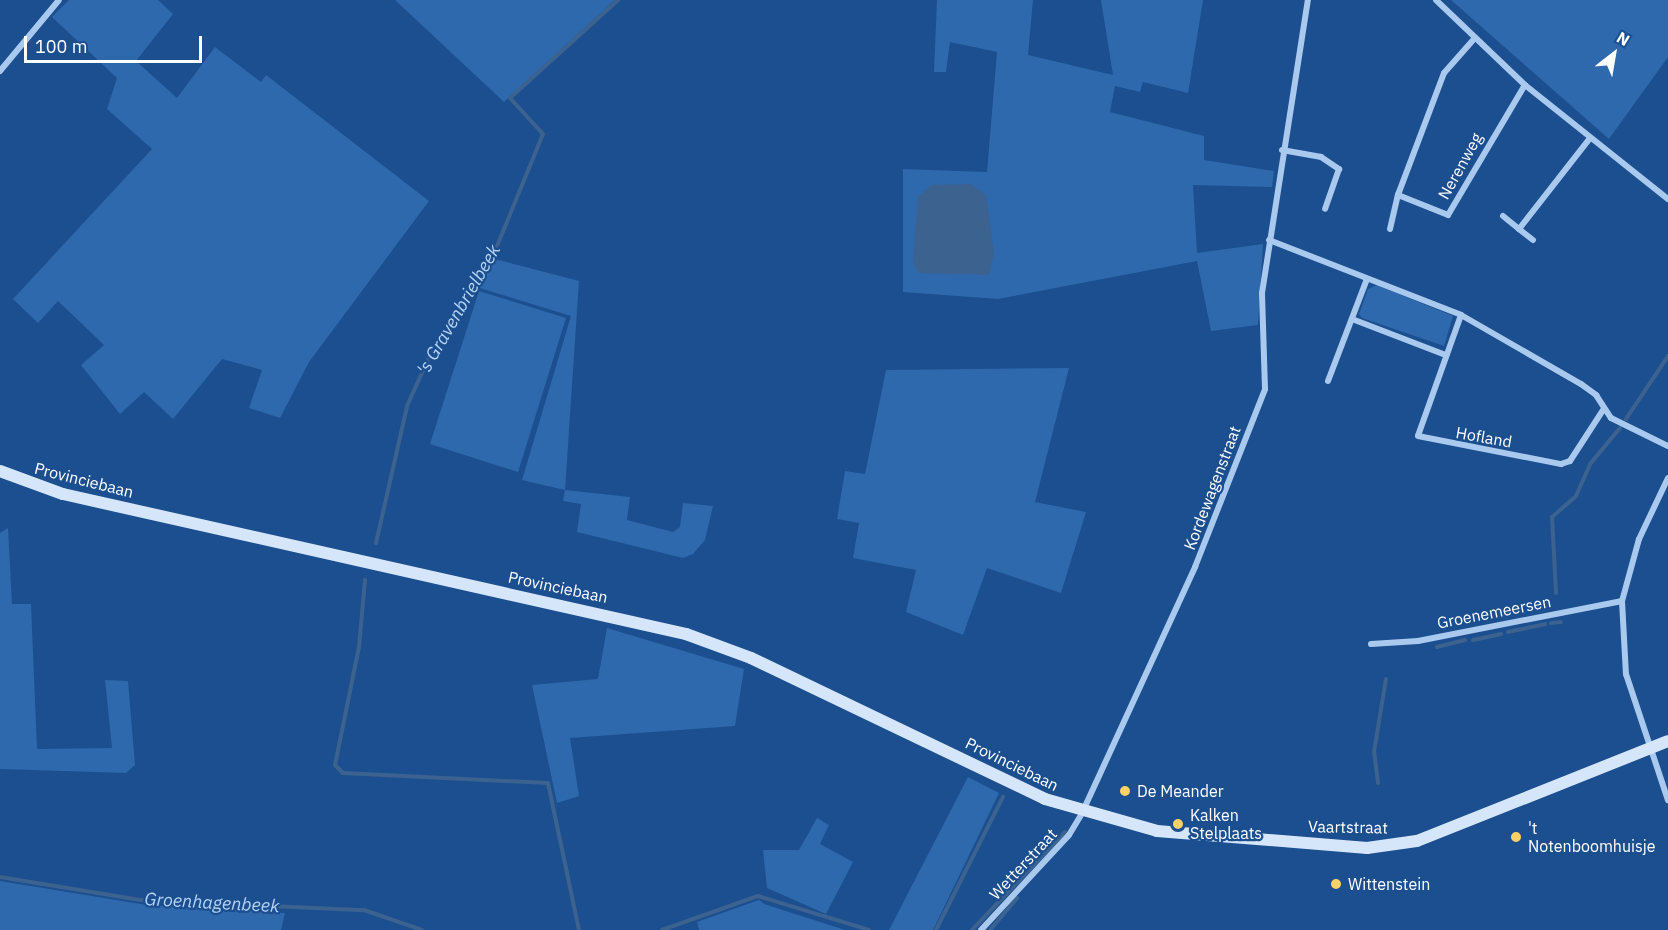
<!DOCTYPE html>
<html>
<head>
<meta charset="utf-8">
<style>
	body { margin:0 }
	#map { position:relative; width:1668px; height:930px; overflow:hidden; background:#1b4f8f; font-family:"IBM Plex Sans",sans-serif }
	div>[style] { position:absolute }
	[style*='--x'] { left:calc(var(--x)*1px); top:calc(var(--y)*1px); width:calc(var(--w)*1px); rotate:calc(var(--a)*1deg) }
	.green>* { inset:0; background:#2e69ad }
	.water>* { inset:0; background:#3c6290 }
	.stream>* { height:4px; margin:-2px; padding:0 2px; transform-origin:2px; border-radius:2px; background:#3c6290 }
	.minor>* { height:6px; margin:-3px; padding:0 3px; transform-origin:3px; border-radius:3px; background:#a9c9ee }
	.secondary>* { height:12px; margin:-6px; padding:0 6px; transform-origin:6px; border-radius:6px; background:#d6e6fa }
	.dots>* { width:16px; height:16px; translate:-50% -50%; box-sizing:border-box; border:3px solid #1b4f8f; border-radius:50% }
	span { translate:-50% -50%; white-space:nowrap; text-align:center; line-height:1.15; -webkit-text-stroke:4.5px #1b4f8f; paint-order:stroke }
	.street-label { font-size:16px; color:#fff }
	.poi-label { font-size:16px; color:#fff }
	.left { translate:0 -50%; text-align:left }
	.water-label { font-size:18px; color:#b5d3f5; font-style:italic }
	.north { position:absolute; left:1584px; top:24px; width:60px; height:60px; -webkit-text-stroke:4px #1b4f8f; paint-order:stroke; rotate:31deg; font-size:16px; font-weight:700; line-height:24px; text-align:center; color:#fff }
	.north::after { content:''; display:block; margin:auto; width:21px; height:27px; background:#fff; clip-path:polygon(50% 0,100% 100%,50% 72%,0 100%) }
	.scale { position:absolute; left:24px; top:36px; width:178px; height:27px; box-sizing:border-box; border:3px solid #fff; border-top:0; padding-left:8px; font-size:18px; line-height:21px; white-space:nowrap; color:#fff; -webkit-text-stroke:4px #1b4f8f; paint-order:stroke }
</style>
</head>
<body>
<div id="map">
	<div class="green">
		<i style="clip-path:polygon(69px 0,158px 0,173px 14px,136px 61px,177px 98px,215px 47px,261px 82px,266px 75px,429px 201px,309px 362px,280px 418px,249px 408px,262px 370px,222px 359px,173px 419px,144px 392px,120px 414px,81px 365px,104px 345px,58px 301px,38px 323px,13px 299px,152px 149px,107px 109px,117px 78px,52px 17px)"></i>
		<i style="clip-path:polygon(395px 0,615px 0,504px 102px)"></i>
		<i style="clip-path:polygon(937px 0,1033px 0,1028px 55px,1113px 75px,1101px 0,1203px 0,1188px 93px,1143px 82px,1140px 92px,1115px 86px,1110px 112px,1204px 136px,1204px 160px,1274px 171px,1272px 187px,1193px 185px,1197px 253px,1263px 244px,1258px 325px,1211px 331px,1197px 261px,998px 299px,903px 292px,903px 169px,987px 172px,997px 52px,950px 42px,946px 72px,934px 72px)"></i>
		<i style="clip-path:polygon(1451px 0,1668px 0,1668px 57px,1609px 139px)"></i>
		<i style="clip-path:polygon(491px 258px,579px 281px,565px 490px,630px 497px,627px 520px,673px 532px,680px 527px,683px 503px,713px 506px,705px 540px,693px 554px,683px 558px,577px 532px,581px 504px,563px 501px,565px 490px,522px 480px,571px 316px,473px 286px)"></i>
		<i style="clip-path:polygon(1377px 285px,1453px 316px,1444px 346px,1362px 318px,1359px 314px,1368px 289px)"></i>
		<i style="clip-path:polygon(479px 291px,566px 318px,518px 472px,430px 444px)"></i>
		<i style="clip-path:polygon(1069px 368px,1035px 502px,1086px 512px,1061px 593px,987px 568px,963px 635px,906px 612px,916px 570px,853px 558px,859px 523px,837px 519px,845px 471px,865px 474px,886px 370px)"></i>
		<i style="clip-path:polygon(8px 528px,12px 604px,31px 604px,37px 749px,112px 748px,105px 680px,128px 681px,135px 765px,126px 773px,0 769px,0 533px)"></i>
		<i style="clip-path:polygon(607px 628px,744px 669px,735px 726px,570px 738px,579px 796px,557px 803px,532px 685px,598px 679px)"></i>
		<i style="clip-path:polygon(968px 777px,999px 793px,933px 930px,889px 930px)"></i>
		<i style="clip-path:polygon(817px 818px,829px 825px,820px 844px,853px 862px,826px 914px,767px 888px,763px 850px,799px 850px)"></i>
		<i style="clip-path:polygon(0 881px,147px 905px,285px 913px,281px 930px,0 930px)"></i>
		<i style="clip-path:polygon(759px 900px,764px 904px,845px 930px,699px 930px,697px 922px)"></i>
	</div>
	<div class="water">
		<i style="clip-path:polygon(971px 184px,986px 195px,994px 254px,989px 275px,918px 273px,913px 261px,918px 197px,932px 185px)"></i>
	</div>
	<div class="stream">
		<i style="--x:1626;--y:419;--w:76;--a:-56.3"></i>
		<i style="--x:376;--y:543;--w:140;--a:-77.2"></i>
		<i style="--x:407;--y:406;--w:58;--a:-65.6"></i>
		<i style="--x:431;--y:353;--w:120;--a:-57.9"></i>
		<i style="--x:495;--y:251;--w:126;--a:-67.7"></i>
		<i style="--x:543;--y:134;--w:49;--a:-132.5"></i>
		<i style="--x:510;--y:98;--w:146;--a:-42.2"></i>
		<i style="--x:365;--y:580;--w:67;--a:95.1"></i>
		<i style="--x:359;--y:647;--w:120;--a:101.5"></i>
		<i style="--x:335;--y:765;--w:11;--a:45"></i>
		<i style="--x:343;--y:773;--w:205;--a:2.8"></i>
		<i style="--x:548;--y:783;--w:150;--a:78.1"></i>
		<i style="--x:1556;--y:593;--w:76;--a:-93"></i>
		<i style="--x:1552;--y:517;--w:32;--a:-41"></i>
		<i style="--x:1576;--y:496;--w:35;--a:-66"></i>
		<i style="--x:1590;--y:464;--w:47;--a:-50.2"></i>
		<i style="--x:1551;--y:623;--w:10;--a:-6"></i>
		<i style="--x:1508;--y:632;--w:38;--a:-12"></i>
		<i style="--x:1473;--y:640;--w:29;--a:-12"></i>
		<i style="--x:1437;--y:647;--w:29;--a:-14"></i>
		<i style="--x:1378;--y:783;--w:31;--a:-97"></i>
		<i style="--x:1374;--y:752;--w:74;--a:-80.7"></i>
		<i style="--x:0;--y:877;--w:142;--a:9.3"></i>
		<i style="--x:140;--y:900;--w:224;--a:2.6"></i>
		<i style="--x:364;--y:910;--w:61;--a:19"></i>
		<i style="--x:662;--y:930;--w:102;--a:-19.5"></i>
		<i style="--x:758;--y:896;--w:116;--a:17"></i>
		<i style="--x:936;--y:930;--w:149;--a:-63.3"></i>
		<i style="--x:972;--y:930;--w:135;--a:-46.5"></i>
		<i style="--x:990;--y:930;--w:42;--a:-49.8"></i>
	</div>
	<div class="minor">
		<i style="--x:1436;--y:0;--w:123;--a:43.7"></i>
		<i style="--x:1525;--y:85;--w:183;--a:38.6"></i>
		<i style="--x:1474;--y:39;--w:45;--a:131.4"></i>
		<i style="--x:1444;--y:73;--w:130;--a:110.7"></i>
		<i style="--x:1398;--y:195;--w:54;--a:21.8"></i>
		<i style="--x:1448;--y:215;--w:151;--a:-59.4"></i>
		<i style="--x:0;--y:71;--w:92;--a:-50.3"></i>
		<i style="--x:1282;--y:150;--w:40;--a:10"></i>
		<i style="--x:1321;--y:157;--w:22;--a:34"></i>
		<i style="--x:1339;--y:169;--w:42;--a:109.3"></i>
		<i style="--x:1503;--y:216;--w:21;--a:39"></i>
		<i style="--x:1390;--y:229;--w:35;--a:-77"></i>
		<i style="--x:1269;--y:240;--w:206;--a:21.3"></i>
		<i style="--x:1461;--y:315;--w:138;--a:29.9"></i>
		<i style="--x:1581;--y:384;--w:19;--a:36"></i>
		<i style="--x:1596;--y:395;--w:27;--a:57"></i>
		<i style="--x:1611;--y:418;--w:64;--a:26.2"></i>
		<i style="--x:1533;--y:240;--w:18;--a:-142"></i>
		<i style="--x:1519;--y:229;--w:115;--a:-52"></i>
		<i style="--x:1461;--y:315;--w:128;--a:109.6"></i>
		<i style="--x:1418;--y:436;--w:146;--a:11.1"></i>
		<i style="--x:1561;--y:464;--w:9;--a:-18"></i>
		<i style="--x:1570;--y:461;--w:61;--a:-57.1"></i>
		<i style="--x:1352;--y:319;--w:101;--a:21"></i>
		<i style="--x:1328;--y:381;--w:109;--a:-69.1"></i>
		<i style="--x:1668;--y:478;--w:68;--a:115.4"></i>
		<i style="--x:1639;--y:539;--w:64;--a:105.3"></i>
		<i style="--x:1622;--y:601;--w:73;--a:86.9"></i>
		<i style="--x:1626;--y:674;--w:133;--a:71.6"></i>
		<i style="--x:1371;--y:644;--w:47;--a:-3.7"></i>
		<i style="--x:1418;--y:641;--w:208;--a:-11.1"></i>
		<i style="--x:981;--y:930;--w:129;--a:-47.2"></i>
		<i style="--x:1069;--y:835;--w:26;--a:-59"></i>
		<i style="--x:1082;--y:813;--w:271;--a:-65.3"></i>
		<i style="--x:1195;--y:567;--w:191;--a:-68.5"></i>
		<i style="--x:1265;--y:389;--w:96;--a:-91.8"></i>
		<i style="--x:1262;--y:293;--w:297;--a:-81.1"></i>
	</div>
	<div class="secondary">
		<i style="--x:0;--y:471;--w:67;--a:20.1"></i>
		<i style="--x:63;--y:494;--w:639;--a:12.67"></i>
		<i style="--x:686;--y:634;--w:69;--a:20.3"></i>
		<i style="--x:751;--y:658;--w:326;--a:25.6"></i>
		<i style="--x:1045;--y:799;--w:116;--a:15.9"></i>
		<i style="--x:1157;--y:831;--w:211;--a:4.6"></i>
		<i style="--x:1367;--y:848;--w:50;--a:-8"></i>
		<i style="--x:1417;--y:841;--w:270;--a:-21.7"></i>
	</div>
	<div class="dots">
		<i style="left:1125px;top:791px;background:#ffd166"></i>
		<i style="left:1178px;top:824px;background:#ffd166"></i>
		<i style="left:1516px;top:837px;background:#ffd166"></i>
		<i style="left:1336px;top:884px;background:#ffd166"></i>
	</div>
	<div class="street-label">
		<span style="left:1460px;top:166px;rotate:-61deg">Nerenweg</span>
		<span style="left:1484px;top:437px;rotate:10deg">Hofland</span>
		<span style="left:84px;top:480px;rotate:14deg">Provinciebaan</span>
		<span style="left:1212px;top:488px;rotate:-69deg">Kordewagenstraat</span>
		<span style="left:558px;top:587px;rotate:12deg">Provinciebaan</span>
		<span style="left:1494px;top:612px;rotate:-11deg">Groenemeersen</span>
		<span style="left:1012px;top:764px;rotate:26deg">Provinciebaan</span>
		<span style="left:1348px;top:827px;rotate:1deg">Vaartstraat</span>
		<span style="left:1023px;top:864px;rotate:-47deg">Wetterstraat</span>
	</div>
	<div class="poi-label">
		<span class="left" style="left:1137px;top:791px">De Meander</span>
		<span class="left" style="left:1190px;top:824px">Kalken<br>Stelplaats</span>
		<span class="left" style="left:1528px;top:837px">'t<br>Notenboomhuisje</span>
		<span class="left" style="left:1348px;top:884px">Wittenstein</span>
	</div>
	<div class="water-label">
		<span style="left:459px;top:310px;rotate:-60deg">'s Gravenbrielbeek</span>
		<span style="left:212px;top:903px;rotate:3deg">Groenhagenbeek</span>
	</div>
	<div class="north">N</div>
	<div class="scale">100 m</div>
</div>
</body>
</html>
